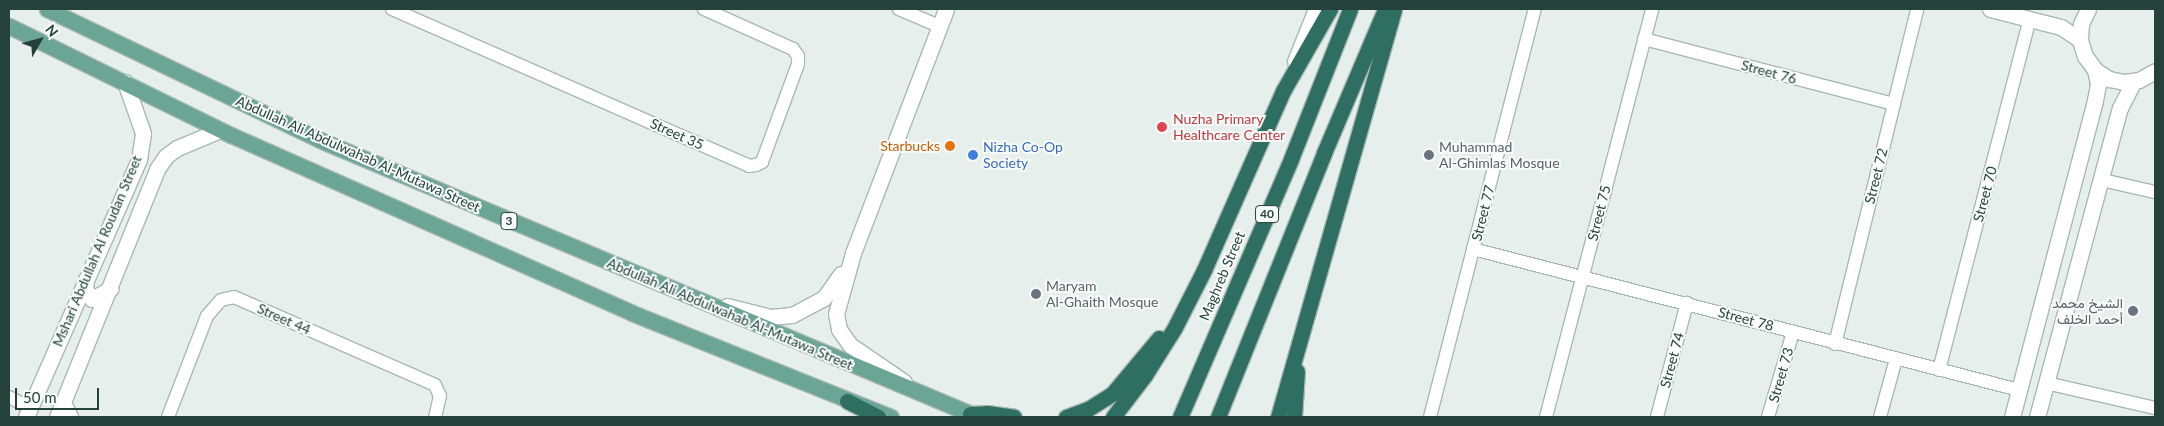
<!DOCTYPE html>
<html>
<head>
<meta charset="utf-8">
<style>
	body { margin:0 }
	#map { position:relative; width:2164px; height:426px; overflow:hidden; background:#e6efeb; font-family:Lato,Vazirmatn,sans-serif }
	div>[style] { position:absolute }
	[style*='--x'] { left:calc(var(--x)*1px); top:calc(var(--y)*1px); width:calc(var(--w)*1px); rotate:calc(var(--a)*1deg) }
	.roads { filter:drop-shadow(1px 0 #a8b8b2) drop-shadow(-1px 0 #a8b8b2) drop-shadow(0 1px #a8b8b2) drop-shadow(0 -1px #a8b8b2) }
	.street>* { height:12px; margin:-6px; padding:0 6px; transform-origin:6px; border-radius:6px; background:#fff }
	.secondary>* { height:15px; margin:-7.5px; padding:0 7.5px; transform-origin:7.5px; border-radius:7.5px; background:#fff }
	.primary>* { height:15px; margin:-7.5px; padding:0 7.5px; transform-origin:7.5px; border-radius:7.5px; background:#6aa596 }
	.highway>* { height:15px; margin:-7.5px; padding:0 7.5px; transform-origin:7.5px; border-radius:7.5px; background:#2f6f62 }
	.dots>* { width:14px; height:14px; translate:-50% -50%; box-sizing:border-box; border:2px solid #f7fbf9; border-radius:50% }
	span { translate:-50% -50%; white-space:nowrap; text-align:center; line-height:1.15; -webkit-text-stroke:4px #f7fbf9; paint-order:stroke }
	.shield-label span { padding:1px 4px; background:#f7fbf9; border:1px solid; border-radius:4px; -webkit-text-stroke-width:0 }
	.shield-label { font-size:12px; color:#24423a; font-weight:700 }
	.street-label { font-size:14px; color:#24423a }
	.health-label { font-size:14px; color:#be3a42 }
	.left { translate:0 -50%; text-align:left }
	.food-label { font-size:14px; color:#c56008 }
	.right { translate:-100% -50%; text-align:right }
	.shop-label { font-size:14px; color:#366cbe }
	.worship-label { font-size:14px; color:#5b616d }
	.frame { position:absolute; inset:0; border:10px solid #24423a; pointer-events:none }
	.north { position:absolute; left:15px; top:15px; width:50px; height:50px; -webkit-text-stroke:4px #f7fbf9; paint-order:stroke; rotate:52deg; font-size:14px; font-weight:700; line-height:20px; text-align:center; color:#24423a }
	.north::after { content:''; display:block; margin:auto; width:18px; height:22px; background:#24423a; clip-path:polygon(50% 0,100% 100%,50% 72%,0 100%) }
	.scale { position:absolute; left:15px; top:388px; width:84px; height:22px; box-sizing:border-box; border:2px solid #24423a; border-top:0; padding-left:6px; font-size:15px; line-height:18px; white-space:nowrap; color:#24423a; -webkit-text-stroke:4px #f7fbf9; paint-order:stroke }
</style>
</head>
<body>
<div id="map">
	<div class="roads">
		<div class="street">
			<i style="--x:392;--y:9;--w:390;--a:23.7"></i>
			<i style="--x:749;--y:166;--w:7;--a:-8"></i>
			<i style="--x:756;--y:165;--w:7;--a:-27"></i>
			<i style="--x:762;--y:162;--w:104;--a:-69.8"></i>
			<i style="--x:798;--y:64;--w:8;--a:-90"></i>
			<i style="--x:798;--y:56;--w:9;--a:-126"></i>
			<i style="--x:793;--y:49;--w:98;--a:-155.8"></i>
			<i style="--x:899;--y:9;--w:43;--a:23"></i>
			<i style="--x:1644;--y:39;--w:257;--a:14.6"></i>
			<i style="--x:2102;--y:180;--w:54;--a:12.8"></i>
			<i style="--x:1473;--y:249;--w:564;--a:14.48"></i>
			<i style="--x:1835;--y:344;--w:345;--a:-76.2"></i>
			<i style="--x:1939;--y:370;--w:363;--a:-75.5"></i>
			<i style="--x:2046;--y:383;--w:112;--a:12.9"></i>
			<i style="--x:9;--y:397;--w:24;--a:28"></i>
			<i style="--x:64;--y:401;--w:18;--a:63"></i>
			<i style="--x:168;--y:417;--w:108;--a:-68.9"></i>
			<i style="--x:207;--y:316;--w:21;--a:-49"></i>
			<i style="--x:221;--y:300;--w:13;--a:-13"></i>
			<i style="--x:234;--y:297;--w:219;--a:23.6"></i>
			<i style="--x:435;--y:385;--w:12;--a:66"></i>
			<i style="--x:440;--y:396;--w:22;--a:103"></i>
			<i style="--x:1430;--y:417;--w:421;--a:-75.6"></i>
			<i style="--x:1546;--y:417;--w:422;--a:-75.4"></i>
			<i style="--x:1657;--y:417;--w:118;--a:-75.3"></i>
			<i style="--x:1768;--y:417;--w:89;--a:-73.6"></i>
			<i style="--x:1880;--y:417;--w:60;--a:-74.6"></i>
		</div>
		<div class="secondary">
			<i style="--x:1990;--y:9;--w:73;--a:14.2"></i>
			<i style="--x:2061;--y:27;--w:23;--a:34"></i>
			<i style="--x:2088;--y:9;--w:17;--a:115"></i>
			<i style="--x:2081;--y:24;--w:16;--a:94"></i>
			<i style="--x:2080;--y:40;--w:17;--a:73"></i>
			<i style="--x:2085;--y:56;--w:17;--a:54"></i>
			<i style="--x:2095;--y:70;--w:17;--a:33"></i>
			<i style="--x:2109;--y:79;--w:16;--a:11"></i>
			<i style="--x:2125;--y:82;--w:14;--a:-8"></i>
			<i style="--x:2139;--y:80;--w:18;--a:-29"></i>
			<i style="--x:1295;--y:61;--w:56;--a:-68"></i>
			<i style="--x:86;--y:279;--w:10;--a:96"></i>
			<i style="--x:85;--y:289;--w:12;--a:55"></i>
			<i style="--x:92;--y:299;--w:21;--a:-29"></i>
			<i style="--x:727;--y:306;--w:44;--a:14.3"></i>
			<i style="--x:770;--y:317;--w:22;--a:-5"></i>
			<i style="--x:792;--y:315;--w:36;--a:-28"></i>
			<i style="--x:824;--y:298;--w:29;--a:-55"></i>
			<i style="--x:904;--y:382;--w:65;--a:-145.6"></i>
			<i style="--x:850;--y:345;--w:19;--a:-125"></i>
			<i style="--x:839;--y:329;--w:15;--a:-101"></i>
			<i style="--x:836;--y:314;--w:63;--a:-74.4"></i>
			<i style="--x:853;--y:253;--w:261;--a:-69.1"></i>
			<i style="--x:26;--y:417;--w:282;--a:-66.3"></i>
			<i style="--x:139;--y:159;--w:26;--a:-81"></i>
			<i style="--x:143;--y:133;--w:54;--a:-109.4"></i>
			<i style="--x:57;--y:417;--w:267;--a:-68"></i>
			<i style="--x:157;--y:169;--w:16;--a:-55"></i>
			<i style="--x:166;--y:156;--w:14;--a:-36"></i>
			<i style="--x:177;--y:148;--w:47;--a:-22.7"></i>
			<i style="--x:2012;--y:417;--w:328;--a:-75.3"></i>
			<i style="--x:2095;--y:100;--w:16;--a:-79"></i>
			<i style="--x:2098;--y:84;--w:14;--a:-102"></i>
			<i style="--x:2037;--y:417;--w:320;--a:-75"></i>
			<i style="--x:2120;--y:108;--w:29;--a:-63"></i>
		</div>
		<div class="primary">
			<i style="--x:47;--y:9;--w:303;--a:25.6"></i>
			<i style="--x:320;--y:140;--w:714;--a:22.83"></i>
			<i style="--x:9;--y:26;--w:247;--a:26.2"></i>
			<i style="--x:231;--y:135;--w:439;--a:23.9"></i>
			<i style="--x:632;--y:313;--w:279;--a:21.9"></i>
		</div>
		<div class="highway">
			<i style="--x:847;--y:401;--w:35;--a:27"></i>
			<i style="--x:970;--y:414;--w:17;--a:-3"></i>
			<i style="--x:987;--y:413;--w:27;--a:8"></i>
			<i style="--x:1066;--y:417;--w:23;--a:-20"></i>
			<i style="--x:1088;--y:409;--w:28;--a:-32"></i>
			<i style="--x:1112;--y:394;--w:73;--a:-50"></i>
			<i style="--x:1113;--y:417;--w:53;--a:-52.7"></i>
			<i style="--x:1145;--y:375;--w:54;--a:-57.8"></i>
			<i style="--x:1174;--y:329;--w:66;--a:-63"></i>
			<i style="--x:1204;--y:270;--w:196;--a:-66.2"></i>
			<i style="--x:1283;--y:91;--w:95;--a:-60.2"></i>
			<i style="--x:1180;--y:417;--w:281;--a:-66.7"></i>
			<i style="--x:1291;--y:159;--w:161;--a:-68.5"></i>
			<i style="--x:1218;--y:417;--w:284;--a:-68.1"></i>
			<i style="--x:1324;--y:153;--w:156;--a:-67"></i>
			<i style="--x:1278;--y:417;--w:424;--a:-74.1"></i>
			<i style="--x:1294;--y:417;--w:46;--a:-86.3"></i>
		</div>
	</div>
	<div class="dots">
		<i style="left:1162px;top:127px;background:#e0444e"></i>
		<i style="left:950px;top:146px;background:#e8710a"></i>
		<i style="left:973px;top:155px;background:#3f7fe0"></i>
		<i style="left:1429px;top:155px;background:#6b7280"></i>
		<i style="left:1036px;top:294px;background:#6b7280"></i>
		<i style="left:2133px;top:311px;background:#6b7280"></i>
	</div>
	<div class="shield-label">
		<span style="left:1267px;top:214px">40</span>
		<span style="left:509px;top:221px">3</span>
	</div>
	<div class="street-label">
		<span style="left:1769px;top:72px;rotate:15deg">Street 76</span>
		<span style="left:677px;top:134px;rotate:24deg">Street 35</span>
		<span style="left:358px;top:154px;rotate:24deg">Abdullah Ali Abdulwahab Al-Mutawa Street</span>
		<span style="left:1876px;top:176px;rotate:-76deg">Street 72</span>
		<span style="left:1985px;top:194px;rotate:-75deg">Street 70</span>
		<span style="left:1483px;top:213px;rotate:-76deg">Street 77</span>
		<span style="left:1599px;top:213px;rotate:-76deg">Street 75</span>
		<span style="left:97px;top:251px;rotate:-67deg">Mshari Abdullah Al Roudan Street</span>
		<span style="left:1222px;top:276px;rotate:-67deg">Maghreb Street</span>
		<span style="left:730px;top:314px;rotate:23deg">Abdullah Ali Abdulwahab Al-Mutawa Street</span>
		<span style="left:284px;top:319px;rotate:24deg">Street 44</span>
		<span style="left:1746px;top:319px;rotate:15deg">Street 78</span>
		<span style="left:1672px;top:360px;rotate:-75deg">Street 74</span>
		<span style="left:1781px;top:375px;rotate:-74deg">Street 73</span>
	</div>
	<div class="health-label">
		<span class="left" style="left:1173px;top:127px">Nuzha Primary<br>Healthcare Center</span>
	</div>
	<div class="food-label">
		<span class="right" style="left:940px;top:146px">Starbucks</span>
	</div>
	<div class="shop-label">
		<span class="left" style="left:983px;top:155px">Nizha Co-Op<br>Society</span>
	</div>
	<div class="worship-label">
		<span class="left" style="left:1439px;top:155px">Muhammad<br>Al-Ghimlas Mosque</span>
		<span class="left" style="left:1046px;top:294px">Maryam<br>Al-Ghaith Mosque</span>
		<span class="right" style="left:2123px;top:311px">الشيخ محمد<br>أحمد الخلف</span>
	</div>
	<div class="frame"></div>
	<div class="north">N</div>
	<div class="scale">50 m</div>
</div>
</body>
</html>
